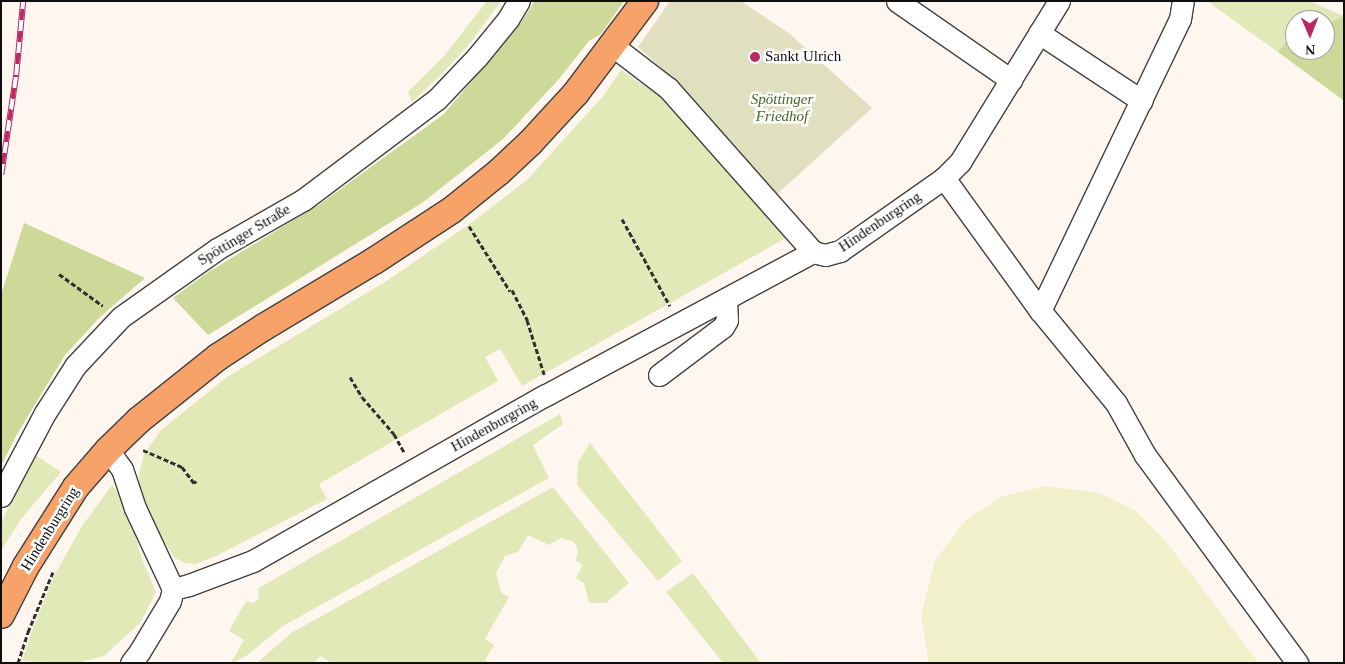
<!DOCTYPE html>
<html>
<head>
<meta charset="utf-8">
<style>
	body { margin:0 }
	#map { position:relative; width:1345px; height:664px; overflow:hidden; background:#fff6ef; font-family:"Times New Roman",serif }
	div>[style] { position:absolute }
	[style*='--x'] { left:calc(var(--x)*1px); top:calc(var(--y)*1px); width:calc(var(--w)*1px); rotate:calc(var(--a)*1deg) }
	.green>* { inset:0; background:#e2e9b9 }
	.forest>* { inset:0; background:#ccd999 }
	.cemetery>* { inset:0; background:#e0e0c1 }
	.pitch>* { inset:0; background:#f0f0cb }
	.path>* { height:3px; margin-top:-1.5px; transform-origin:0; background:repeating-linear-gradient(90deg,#303030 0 5px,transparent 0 7.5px) }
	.roads { filter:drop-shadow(1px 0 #414141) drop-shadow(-1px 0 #414141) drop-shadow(0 1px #414141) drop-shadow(0 -1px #414141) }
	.minor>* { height:21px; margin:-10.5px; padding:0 10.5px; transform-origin:10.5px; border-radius:10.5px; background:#fff }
	.major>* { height:26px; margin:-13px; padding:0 13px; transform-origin:13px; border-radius:13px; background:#f6a268 }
	.rail>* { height:5.5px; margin-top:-2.75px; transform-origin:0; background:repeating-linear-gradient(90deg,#fff 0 11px,#bc2862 0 22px); box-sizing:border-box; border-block:1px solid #bc2862 }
	.dots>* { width:14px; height:14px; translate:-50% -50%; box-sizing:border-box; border:2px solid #fff; border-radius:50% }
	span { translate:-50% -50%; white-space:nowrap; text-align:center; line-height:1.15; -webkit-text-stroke:5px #fff; paint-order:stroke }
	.poi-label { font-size:15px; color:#0e0e0e }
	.left { translate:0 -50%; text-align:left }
	.park-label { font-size:15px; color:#46651f; font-style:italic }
	.street-label { font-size:15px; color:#0e0e0e }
	.frame { position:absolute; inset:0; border:2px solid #0e0e0e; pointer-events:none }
	.north { position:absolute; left:1285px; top:10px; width:50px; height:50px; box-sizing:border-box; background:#fff; border:1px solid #9f9f9f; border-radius:50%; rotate:179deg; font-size:14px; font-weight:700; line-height:20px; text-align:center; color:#0e0e0e }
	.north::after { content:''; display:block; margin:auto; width:18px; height:22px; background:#bc2862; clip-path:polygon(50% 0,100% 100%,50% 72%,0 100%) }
</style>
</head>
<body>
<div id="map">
	<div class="green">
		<i style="clip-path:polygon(487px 1px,501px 1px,471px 42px,443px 73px,412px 102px,408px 92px,444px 56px)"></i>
		<i style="clip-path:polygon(1207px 1px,1309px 1px,1344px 16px,1325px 24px,1325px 20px,1295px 20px,1295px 30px,1278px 52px)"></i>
		<i style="clip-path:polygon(621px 70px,660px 96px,788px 237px,522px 386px,500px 349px,485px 357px,498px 381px,319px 484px,327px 499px,216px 556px,196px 564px,185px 563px,175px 558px,154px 527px,141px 502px,139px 488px,139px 474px,144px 454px,161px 430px,227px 377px,388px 280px,475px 220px,527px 180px,604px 95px)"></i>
		<i style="clip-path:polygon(560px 414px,563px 424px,533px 445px,549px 478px,283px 626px,246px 656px,231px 663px,244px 640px,229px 631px,246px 601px,252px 603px,258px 600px,259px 593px,257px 589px)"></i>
		<i style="clip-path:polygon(590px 443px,682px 561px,658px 581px,577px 485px,578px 462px)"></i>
		<i style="clip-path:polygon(34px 454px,61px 472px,21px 519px,1px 551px,1px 523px)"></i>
		<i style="clip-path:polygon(112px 485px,126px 504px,142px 559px,156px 592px,140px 623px,104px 656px,77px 663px,22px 661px,31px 633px,55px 574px,82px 526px)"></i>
		<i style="clip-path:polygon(553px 487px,629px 583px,606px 603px,589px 603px,584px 583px,576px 578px,583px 565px,576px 561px,578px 551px,574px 542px,561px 538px,549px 545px,528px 535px,518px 552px,505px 556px,496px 573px,501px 592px,509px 597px,485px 639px,494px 645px,485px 660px,488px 663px,332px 663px,320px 656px,315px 663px,257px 663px,291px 633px)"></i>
		<i style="clip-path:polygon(693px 573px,761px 663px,723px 663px,666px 592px)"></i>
	</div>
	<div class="forest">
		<i style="clip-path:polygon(535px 1px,624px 1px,601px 34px,589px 41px,559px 79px,503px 139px,422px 203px,208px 335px,173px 298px,207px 273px,320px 204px,444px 114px,520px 24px)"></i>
		<i style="clip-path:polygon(1344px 16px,1344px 100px,1343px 100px,1278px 52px,1295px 30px,1295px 50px,1325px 50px,1325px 24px)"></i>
		<i style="clip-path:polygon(24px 223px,145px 278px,100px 317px,65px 355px,16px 436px,1px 466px,1px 295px)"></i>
	</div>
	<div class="cemetery">
		<i style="clip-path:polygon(670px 1px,741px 1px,790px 34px,872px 108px,775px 196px,745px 158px,675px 80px,638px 47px)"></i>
	</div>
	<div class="pitch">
		<i style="clip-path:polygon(1046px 486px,1100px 493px,1136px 511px,1164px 539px,1259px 663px,929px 663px,921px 616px,935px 561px,965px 521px,1001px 497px)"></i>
	</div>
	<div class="path">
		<i style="--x:622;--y:219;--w:99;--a:61.1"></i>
		<i style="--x:469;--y:226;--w:77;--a:57.8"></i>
		<i style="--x:59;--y:274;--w:54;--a:36"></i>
		<i style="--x:512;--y:290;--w:34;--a:63"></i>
		<i style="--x:527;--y:320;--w:57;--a:72.5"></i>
		<i style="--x:350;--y:377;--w:23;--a:59"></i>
		<i style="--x:362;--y:397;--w:49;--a:49.1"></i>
		<i style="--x:394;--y:434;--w:21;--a:61"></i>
		<i style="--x:143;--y:450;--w:43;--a:23.6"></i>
		<i style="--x:182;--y:467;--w:20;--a:53"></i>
		<i style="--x:194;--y:483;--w:3;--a:-45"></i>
		<i style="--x:18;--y:663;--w:33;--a:-72"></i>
		<i style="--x:28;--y:632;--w:65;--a:-67.4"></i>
	</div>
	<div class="roads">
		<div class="minor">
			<i style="--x:897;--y:1;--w:139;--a:34.7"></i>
			<i style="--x:1039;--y:33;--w:123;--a:33.4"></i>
			<i style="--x:613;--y:46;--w:69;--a:37.4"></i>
			<i style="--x:668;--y:88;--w:219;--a:48.5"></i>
			<i style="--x:813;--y:252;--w:12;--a:14"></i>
			<i style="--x:825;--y:255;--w:16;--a:-15"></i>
			<i style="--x:840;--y:251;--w:127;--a:-35.1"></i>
			<i style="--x:944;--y:178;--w:23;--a:-45"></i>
			<i style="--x:960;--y:162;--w:189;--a:-58.4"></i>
			<i style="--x:944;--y:178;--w:160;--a:54.1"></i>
			<i style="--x:1038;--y:308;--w:123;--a:50.6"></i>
			<i style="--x:1116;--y:403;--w:60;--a:60.9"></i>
			<i style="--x:1145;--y:455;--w:258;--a:53.8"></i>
			<i style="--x:1040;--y:311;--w:324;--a:-64.4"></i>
			<i style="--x:1180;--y:19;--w:18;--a:-81"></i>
			<i style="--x:659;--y:375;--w:80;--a:-36.9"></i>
			<i style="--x:723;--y:327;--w:8;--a:-60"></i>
			<i style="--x:727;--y:320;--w:20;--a:-93"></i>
			<i style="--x:108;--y:450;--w:24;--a:54"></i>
			<i style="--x:122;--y:469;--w:41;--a:71.6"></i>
			<i style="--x:135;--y:508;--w:89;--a:64.9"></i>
			<i style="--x:173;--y:589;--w:12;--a:104"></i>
			<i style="--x:170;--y:601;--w:58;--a:121"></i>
			<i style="--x:140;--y:651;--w:15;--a:127"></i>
			<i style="--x:1;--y:496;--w:94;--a:-62.1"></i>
			<i style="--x:45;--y:413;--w:56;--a:-57.4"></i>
			<i style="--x:75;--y:366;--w:67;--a:-46.8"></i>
			<i style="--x:121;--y:317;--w:118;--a:-35.3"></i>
			<i style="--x:217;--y:249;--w:99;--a:-29.7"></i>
			<i style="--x:303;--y:200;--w:168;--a:-37"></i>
			<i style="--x:437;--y:99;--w:58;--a:-46.4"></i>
			<i style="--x:477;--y:57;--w:49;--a:-50.8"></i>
			<i style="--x:508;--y:19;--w:21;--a:-59"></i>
			<i style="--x:173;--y:589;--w:16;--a:-14"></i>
			<i style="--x:189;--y:585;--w:68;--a:-20.6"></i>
			<i style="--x:253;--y:561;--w:335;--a:-29.6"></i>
			<i style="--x:544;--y:396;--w:305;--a:-28.2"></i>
		</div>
		<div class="major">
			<i style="--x:1;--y:615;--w:55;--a:-63"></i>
			<i style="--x:26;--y:566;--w:93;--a:-57.7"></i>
			<i style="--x:76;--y:487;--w:49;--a:-49.1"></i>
			<i style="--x:108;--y:450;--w:43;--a:-44.1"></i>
			<i style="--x:139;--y:420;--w:101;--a:-38.6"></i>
			<i style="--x:218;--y:357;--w:55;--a:-33.1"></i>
			<i style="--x:264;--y:327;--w:128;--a:-31"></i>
			<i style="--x:374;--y:261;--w:93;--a:-33.2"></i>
			<i style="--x:452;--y:210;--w:60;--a:-39"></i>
			<i style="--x:499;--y:172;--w:42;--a:-43.1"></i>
			<i style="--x:530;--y:143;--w:68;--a:-47.4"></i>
			<i style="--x:576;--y:93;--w:115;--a:-53.1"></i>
		</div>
	</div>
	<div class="rail">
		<i style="--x:1;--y:175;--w:101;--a:-81.5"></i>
		<i style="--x:16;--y:75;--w:74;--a:-84.6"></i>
	</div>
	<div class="dots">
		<i style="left:755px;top:57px;background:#bc2862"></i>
	</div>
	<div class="poi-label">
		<span class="left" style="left:765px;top:57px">Sankt Ulrich</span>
	</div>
	<div class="park-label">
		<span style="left:782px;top:108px">Spöttinger<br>Friedhof</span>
	</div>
	<div class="street-label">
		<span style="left:880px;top:222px;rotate:-34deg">Hindenburgring</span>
		<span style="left:244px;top:235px;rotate:-31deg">Spöttinger Straße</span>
		<span style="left:494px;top:425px;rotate:-29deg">Hindenburgring</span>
		<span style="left:50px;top:529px;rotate:-58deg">Hindenburgring</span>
	</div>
	<div class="frame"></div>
	<div class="north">N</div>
</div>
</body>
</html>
